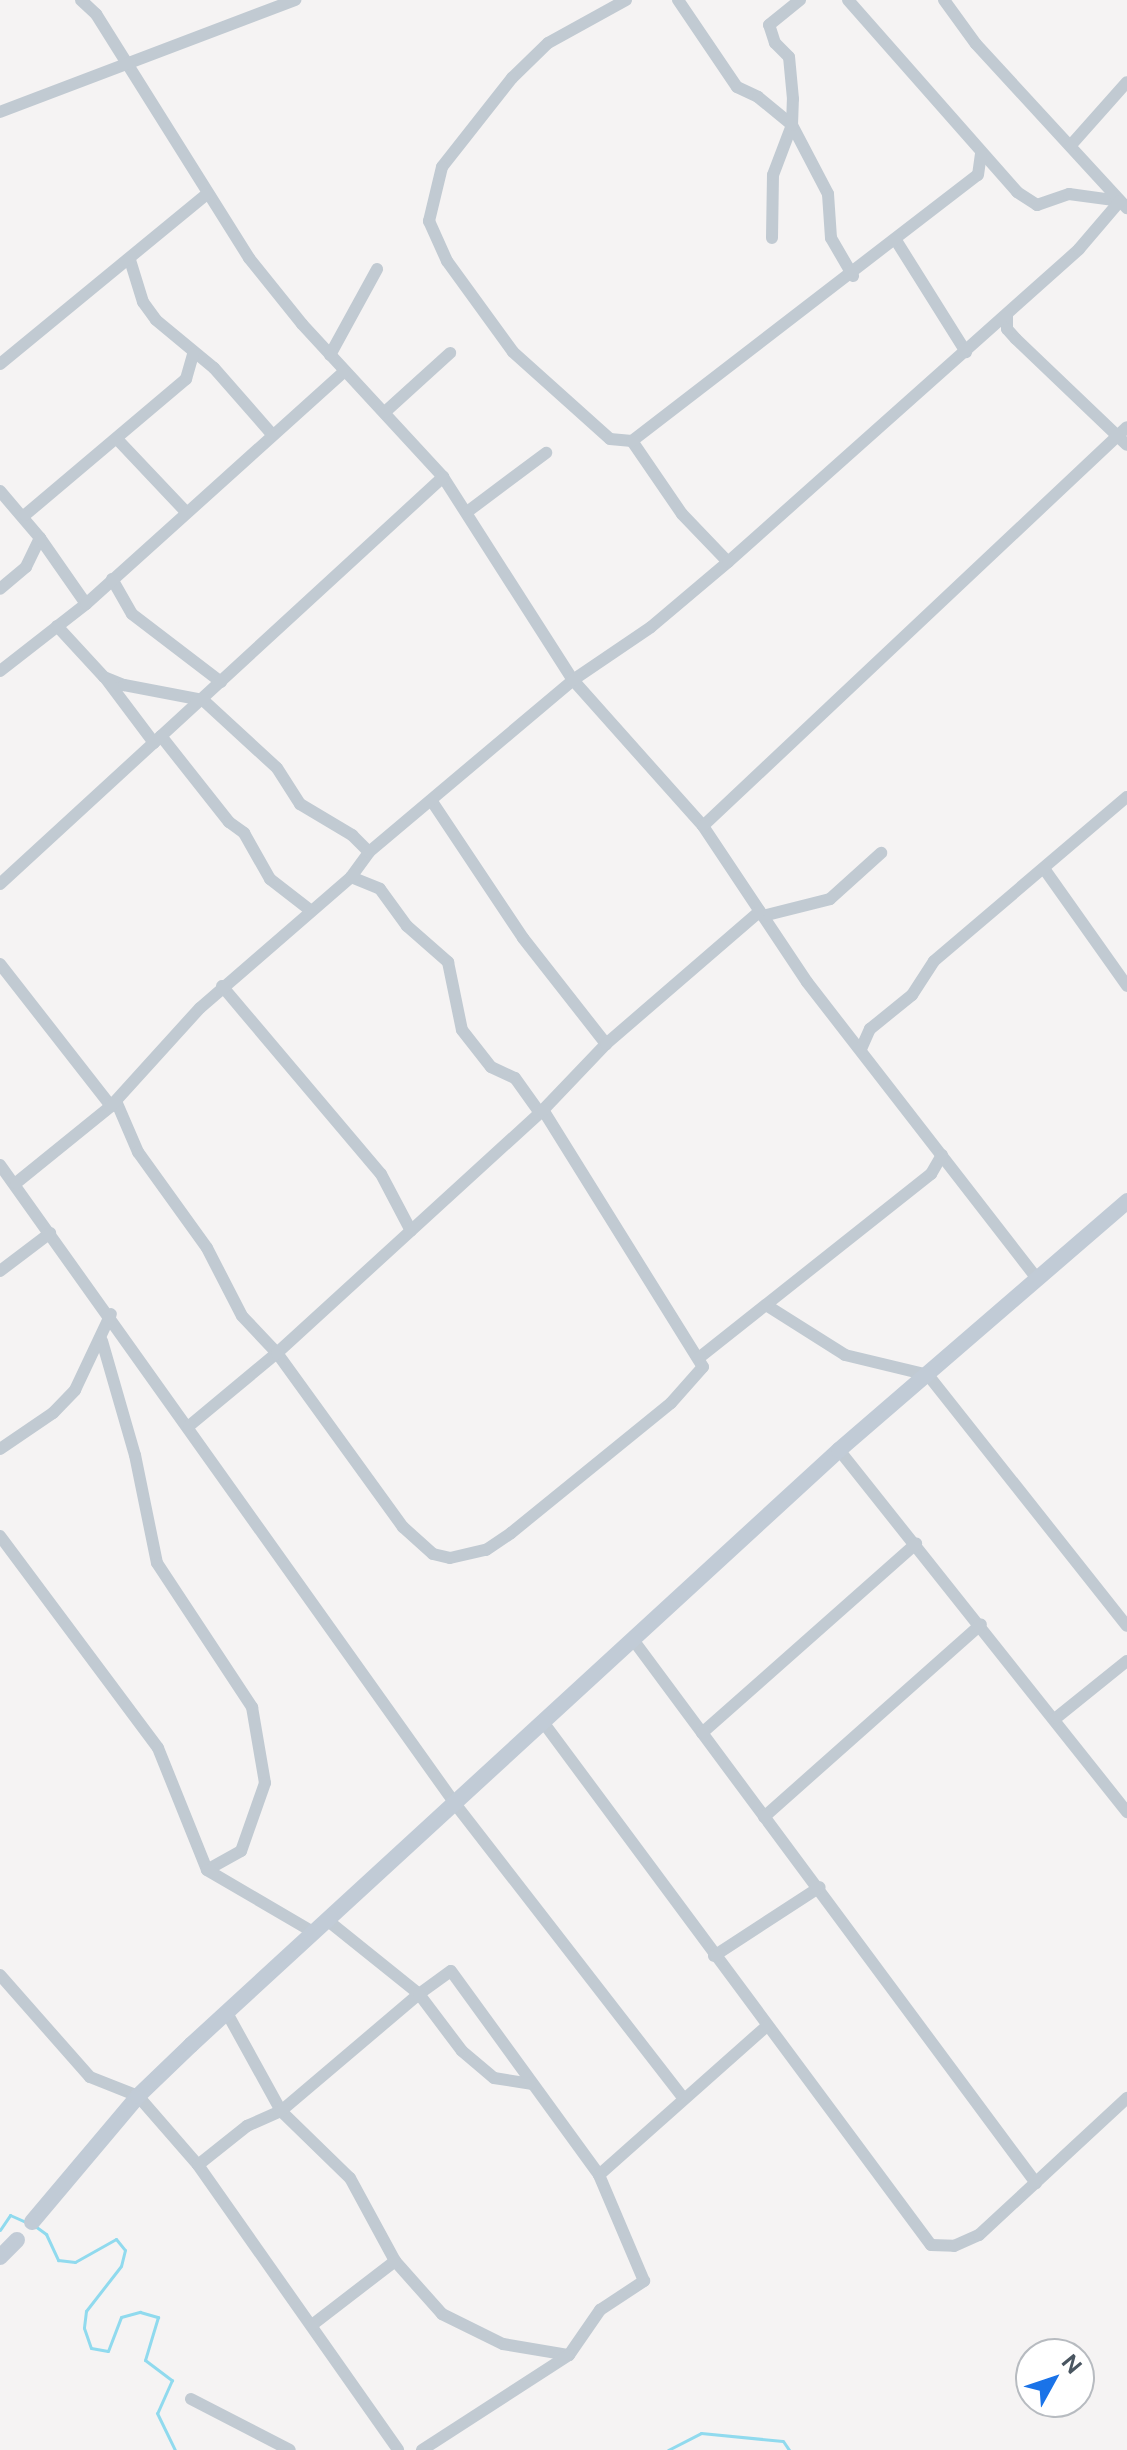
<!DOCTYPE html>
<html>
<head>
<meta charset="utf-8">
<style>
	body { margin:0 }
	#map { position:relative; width:1127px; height:2450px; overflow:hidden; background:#f5f3f3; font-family:"Public Sans",sans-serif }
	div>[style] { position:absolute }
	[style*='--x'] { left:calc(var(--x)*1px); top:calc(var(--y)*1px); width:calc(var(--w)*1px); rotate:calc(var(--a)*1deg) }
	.stream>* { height:3px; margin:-1.5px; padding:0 1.5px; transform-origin:1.5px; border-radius:1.5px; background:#90daee }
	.street>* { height:12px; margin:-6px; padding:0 6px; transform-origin:6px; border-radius:6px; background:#c1cad2 }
	.secondary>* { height:16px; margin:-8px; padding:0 8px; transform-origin:8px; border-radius:8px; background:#c1cbd6 }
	span { translate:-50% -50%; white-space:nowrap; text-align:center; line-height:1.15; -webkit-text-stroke:6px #fff; paint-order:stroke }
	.north { position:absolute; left:1015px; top:2338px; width:80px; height:80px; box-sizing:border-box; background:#fff; border:2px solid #b7bbc0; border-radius:50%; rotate:50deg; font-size:22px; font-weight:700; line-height:32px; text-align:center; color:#4a5661 }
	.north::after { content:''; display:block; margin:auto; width:28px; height:36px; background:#1a73e8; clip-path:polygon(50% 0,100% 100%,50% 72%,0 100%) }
</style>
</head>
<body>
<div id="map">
	<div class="stream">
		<i style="--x:35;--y:2226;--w:14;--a:36"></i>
		<i style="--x:46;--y:2234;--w:29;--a:65"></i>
		<i style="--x:58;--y:2260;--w:17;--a:7"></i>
		<i style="--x:75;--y:2262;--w:47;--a:-29.3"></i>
		<i style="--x:116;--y:2239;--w:14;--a:51"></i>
		<i style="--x:125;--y:2250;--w:16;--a:104"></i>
		<i style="--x:121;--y:2266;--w:57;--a:127.9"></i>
		<i style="--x:86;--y:2311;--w:17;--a:97"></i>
		<i style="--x:84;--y:2328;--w:21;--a:71"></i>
		<i style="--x:91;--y:2348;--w:17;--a:10"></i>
		<i style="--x:108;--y:2351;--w:36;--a:-69"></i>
		<i style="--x:121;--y:2317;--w:20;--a:-15"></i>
		<i style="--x:140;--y:2312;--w:19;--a:16"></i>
		<i style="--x:158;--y:2317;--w:45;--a:106.8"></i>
		<i style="--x:145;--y:2360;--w:34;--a:37"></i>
		<i style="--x:172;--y:2380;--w:36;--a:114"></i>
		<i style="--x:157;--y:2413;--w:41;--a:64.1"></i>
		<i style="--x:0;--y:2230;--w:18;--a:-56"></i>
		<i style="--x:10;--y:2215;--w:20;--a:24"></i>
		<i style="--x:668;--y:2450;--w:37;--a:-27"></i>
		<i style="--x:701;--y:2433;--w:82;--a:5.6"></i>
		<i style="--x:783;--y:2441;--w:11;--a:56"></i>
	</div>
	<div class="street">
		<i style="--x:81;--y:0;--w:21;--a:43"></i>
		<i style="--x:96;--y:14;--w:288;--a:57.9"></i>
		<i style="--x:249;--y:258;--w:85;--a:51.2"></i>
		<i style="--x:302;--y:324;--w:208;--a:47.3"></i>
		<i style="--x:443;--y:477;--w:241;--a:57.4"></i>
		<i style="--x:573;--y:680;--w:195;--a:48.3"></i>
		<i style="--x:703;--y:826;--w:187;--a:56.3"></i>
		<i style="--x:807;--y:982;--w:373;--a:52.2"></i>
		<i style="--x:626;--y:0;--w:89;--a:151.1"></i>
		<i style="--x:548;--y:43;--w:50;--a:135.8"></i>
		<i style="--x:512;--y:78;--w:113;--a:128.2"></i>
		<i style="--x:442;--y:167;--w:56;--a:103.5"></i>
		<i style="--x:429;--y:221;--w:44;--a:65.8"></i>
		<i style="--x:447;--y:261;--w:112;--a:54"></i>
		<i style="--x:513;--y:352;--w:130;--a:41.9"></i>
		<i style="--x:610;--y:439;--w:22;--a:5"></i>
		<i style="--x:632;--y:441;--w:88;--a:55.6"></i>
		<i style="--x:682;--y:514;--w:66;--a:46.2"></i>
		<i style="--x:678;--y:0;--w:105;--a:55.9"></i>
		<i style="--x:737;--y:87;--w:23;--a:25"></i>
		<i style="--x:758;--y:97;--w:44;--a:39.5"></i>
		<i style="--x:792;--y:125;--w:78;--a:62.4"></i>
		<i style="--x:828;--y:194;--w:44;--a:86.1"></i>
		<i style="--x:831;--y:238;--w:44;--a:59.9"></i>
		<i style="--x:848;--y:0;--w:256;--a:48.6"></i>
		<i style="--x:1017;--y:192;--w:24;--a:33"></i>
		<i style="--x:1037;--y:205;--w:34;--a:-19"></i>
		<i style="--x:1069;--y:194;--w:51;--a:7.8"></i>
		<i style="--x:944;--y:0;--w:54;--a:54"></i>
		<i style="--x:976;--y:44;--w:223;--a:47.4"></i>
		<i style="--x:0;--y:112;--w:316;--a:-20.8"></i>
		<i style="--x:1071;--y:145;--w:84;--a:-48.4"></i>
		<i style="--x:772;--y:238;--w:63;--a:-89.1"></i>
		<i style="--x:773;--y:175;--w:53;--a:-69.2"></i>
		<i style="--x:792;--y:125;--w:26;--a:-88"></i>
		<i style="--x:793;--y:99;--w:42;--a:-95.4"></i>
		<i style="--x:789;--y:57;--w:20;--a:-135"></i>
		<i style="--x:775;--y:43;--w:19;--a:-108"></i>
		<i style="--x:769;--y:25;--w:40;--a:-39"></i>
		<i style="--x:897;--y:242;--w:130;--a:57.9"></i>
		<i style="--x:130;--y:260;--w:44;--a:72.8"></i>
		<i style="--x:143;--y:302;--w:22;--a:54"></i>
		<i style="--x:156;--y:320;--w:75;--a:39.6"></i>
		<i style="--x:214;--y:368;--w:86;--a:48.8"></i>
		<i style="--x:1007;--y:315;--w:14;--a:90"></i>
		<i style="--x:1007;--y:329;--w:13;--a:48"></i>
		<i style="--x:1016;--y:339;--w:153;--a:43.7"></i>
		<i style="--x:330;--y:355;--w:98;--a:-61.3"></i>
		<i style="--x:0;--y:364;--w:268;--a:-39.4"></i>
		<i style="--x:385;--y:412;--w:88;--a:-42.2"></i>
		<i style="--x:117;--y:439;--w:100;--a:46.6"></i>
		<i style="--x:632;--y:441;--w:436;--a:-37.6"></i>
		<i style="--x:978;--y:175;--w:22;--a:-82"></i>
		<i style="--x:0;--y:491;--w:62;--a:49.6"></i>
		<i style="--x:40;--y:538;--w:32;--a:116"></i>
		<i style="--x:26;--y:567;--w:34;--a:140"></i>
		<i style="--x:467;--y:512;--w:99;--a:-36.8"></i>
		<i style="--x:25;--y:515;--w:211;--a:-40.2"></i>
		<i style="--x:186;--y:379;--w:26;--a:-74"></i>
		<i style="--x:40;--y:538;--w:80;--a:55.1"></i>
		<i style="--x:112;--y:579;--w:40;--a:60.3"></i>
		<i style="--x:132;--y:614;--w:112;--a:37.4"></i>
		<i style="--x:57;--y:626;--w:69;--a:47.3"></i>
		<i style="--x:104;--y:677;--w:22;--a:22"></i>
		<i style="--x:124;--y:685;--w:80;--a:10.8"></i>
		<i style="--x:203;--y:700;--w:100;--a:42.6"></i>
		<i style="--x:277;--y:768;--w:43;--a:57.4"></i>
		<i style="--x:300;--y:804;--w:61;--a:30.8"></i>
		<i style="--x:352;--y:835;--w:24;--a:45"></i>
		<i style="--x:0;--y:671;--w:109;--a:-37.9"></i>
		<i style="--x:86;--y:604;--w:348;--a:-42"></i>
		<i style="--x:106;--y:679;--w:80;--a:53.1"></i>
		<i style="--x:161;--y:736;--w:110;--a:51.7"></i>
		<i style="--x:229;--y:822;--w:19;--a:36"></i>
		<i style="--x:244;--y:833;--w:53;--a:60.5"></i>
		<i style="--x:270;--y:879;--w:51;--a:37.8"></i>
		<i style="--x:433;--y:803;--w:162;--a:56.3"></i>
		<i style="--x:523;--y:938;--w:135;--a:51.9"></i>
		<i style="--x:703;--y:826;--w:582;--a:-43.26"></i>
		<i style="--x:1045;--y:870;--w:142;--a:54.7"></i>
		<i style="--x:351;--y:877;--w:31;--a:22"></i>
		<i style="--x:380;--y:889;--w:46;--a:53.9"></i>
		<i style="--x:407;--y:926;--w:55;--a:41.3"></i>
		<i style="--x:448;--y:962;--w:69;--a:78.4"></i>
		<i style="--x:462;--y:1030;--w:47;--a:51.9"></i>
		<i style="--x:491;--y:1067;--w:26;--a:25"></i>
		<i style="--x:515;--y:1078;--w:43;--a:54.5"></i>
		<i style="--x:0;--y:884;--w:602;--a:-42.57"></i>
		<i style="--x:763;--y:916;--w:69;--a:-14.2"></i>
		<i style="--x:830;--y:899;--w:69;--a:-42"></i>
		<i style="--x:0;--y:964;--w:180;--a:52"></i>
		<i style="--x:222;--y:986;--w:246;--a:49.8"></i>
		<i style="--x:381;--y:1174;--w:64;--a:62.2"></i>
		<i style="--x:861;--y:1049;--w:22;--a:-66"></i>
		<i style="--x:870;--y:1029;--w:54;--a:-39"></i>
		<i style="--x:912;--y:995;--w:40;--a:-57.1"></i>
		<i style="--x:934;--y:961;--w:253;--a:-40.4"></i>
		<i style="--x:116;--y:1101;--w:56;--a:66.7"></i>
		<i style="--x:138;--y:1152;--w:118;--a:54.3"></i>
		<i style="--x:207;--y:1248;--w:76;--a:62.8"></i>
		<i style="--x:242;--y:1316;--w:51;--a:46.6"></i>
		<i style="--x:277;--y:1353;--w:215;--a:54.1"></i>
		<i style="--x:403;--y:1527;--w:40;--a:42"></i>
		<i style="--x:433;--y:1554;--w:17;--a:13"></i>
		<i style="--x:450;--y:1558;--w:37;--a:-13"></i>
		<i style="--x:486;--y:1550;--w:30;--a:-34"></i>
		<i style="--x:511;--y:1533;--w:206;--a:-39.1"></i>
		<i style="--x:671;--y:1403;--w:48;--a:-48.4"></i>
		<i style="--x:703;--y:1367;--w:303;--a:-121.9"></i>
		<i style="--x:0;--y:1165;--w:786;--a:54.53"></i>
		<i style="--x:456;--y:1805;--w:371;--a:52.2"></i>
		<i style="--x:16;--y:1183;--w:122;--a:-39"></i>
		<i style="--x:111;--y:1106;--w:132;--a:-47.8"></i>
		<i style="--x:200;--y:1008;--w:200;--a:-40.9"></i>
		<i style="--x:351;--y:877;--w:31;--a:-54"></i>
		<i style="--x:369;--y:852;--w:267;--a:-40.1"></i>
		<i style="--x:573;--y:680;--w:94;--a:-34.2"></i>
		<i style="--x:651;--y:627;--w:101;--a:-40.2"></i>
		<i style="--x:728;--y:562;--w:470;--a:-41.7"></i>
		<i style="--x:1079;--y:249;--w:63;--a:-49.5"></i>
		<i style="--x:0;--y:1271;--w:63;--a:-37.2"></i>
		<i style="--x:766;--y:1305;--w:93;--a:32.3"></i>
		<i style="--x:845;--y:1355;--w:85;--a:13.5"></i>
		<i style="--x:928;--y:1375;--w:320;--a:51.6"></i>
		<i style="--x:102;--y:1341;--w:119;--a:73.9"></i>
		<i style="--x:135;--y:1455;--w:110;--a:78.5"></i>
		<i style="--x:157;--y:1563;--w:173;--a:56.6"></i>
		<i style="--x:252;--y:1707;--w:77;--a:80.3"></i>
		<i style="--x:265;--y:1783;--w:72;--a:109.4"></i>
		<i style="--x:241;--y:1851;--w:39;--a:151"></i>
		<i style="--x:700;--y:1357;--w:295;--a:-38.4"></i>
		<i style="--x:931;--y:1174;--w:22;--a:-60"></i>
		<i style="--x:189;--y:1426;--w:114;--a:-39.7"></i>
		<i style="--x:277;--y:1353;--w:360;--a:-42.4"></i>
		<i style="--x:543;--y:1110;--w:91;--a:-46.3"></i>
		<i style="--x:606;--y:1044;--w:203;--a:-40.8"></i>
		<i style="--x:0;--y:1449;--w:64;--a:-34.2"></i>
		<i style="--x:53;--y:1413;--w:32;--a:-46"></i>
		<i style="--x:75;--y:1390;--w:84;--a:-64.7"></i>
		<i style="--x:839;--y:1450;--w:463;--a:51.5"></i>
		<i style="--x:0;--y:1536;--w:264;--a:53.3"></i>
		<i style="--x:158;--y:1748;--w:131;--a:68.1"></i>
		<i style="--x:207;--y:1870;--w:123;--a:30.3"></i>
		<i style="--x:634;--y:1641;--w:675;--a:53.44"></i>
		<i style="--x:1056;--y:1718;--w:91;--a:-38.8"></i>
		<i style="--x:543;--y:1722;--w:651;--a:53.43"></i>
		<i style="--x:931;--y:2245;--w:23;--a:2"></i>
		<i style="--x:954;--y:2246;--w:27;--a:-24"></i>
		<i style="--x:979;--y:2235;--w:202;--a:-42.8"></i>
		<i style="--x:702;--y:1733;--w:286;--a:-41.5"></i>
		<i style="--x:764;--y:1817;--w:290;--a:-41.6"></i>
		<i style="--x:327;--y:1920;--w:118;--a:38.8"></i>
		<i style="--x:419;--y:1994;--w:39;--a:-36"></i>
		<i style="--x:451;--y:1971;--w:252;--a:54"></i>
		<i style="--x:714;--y:1956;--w:126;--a:-33.1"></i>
		<i style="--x:0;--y:1975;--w:136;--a:48.6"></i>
		<i style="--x:90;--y:2077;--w:52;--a:21.6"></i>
		<i style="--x:138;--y:2096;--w:91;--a:49"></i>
		<i style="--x:198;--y:2165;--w:348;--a:54.9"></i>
		<i style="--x:227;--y:2013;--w:112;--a:61.1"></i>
		<i style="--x:281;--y:2111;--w:96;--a:44.2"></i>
		<i style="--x:350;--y:2178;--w:94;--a:61.5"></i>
		<i style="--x:395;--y:2261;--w:71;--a:48.4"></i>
		<i style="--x:442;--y:2314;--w:68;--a:26.2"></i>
		<i style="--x:503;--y:2344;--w:67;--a:9.5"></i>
		<i style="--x:569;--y:2355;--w:55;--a:-55.4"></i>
		<i style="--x:600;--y:2310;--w:53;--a:-33.4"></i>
		<i style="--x:644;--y:2281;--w:115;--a:-113"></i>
		<i style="--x:599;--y:2175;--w:225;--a:-41.6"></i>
		<i style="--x:198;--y:2165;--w:63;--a:-38.5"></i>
		<i style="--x:247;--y:2126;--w:37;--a:-24"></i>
		<i style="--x:281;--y:2111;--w:181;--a:-40.3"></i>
		<i style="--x:419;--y:1994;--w:71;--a:53"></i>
		<i style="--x:462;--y:2051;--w:42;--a:40.2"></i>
		<i style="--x:494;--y:2078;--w:36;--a:9"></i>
		<i style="--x:312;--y:2325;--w:105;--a:-37.6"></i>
		<i style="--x:191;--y:2399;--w:111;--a:27.3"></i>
		<i style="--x:422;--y:2450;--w:175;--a:-32.9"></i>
	</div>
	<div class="secondary">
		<i style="--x:32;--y:2222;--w:165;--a:-49.9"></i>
		<i style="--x:138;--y:2096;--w:74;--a:-43.9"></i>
		<i style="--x:191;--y:2045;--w:880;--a:-42.56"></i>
		<i style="--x:839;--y:1450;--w:381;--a:-40.8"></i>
		<i style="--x:0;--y:2257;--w:24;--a:-45"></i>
	</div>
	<div class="north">N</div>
</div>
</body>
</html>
